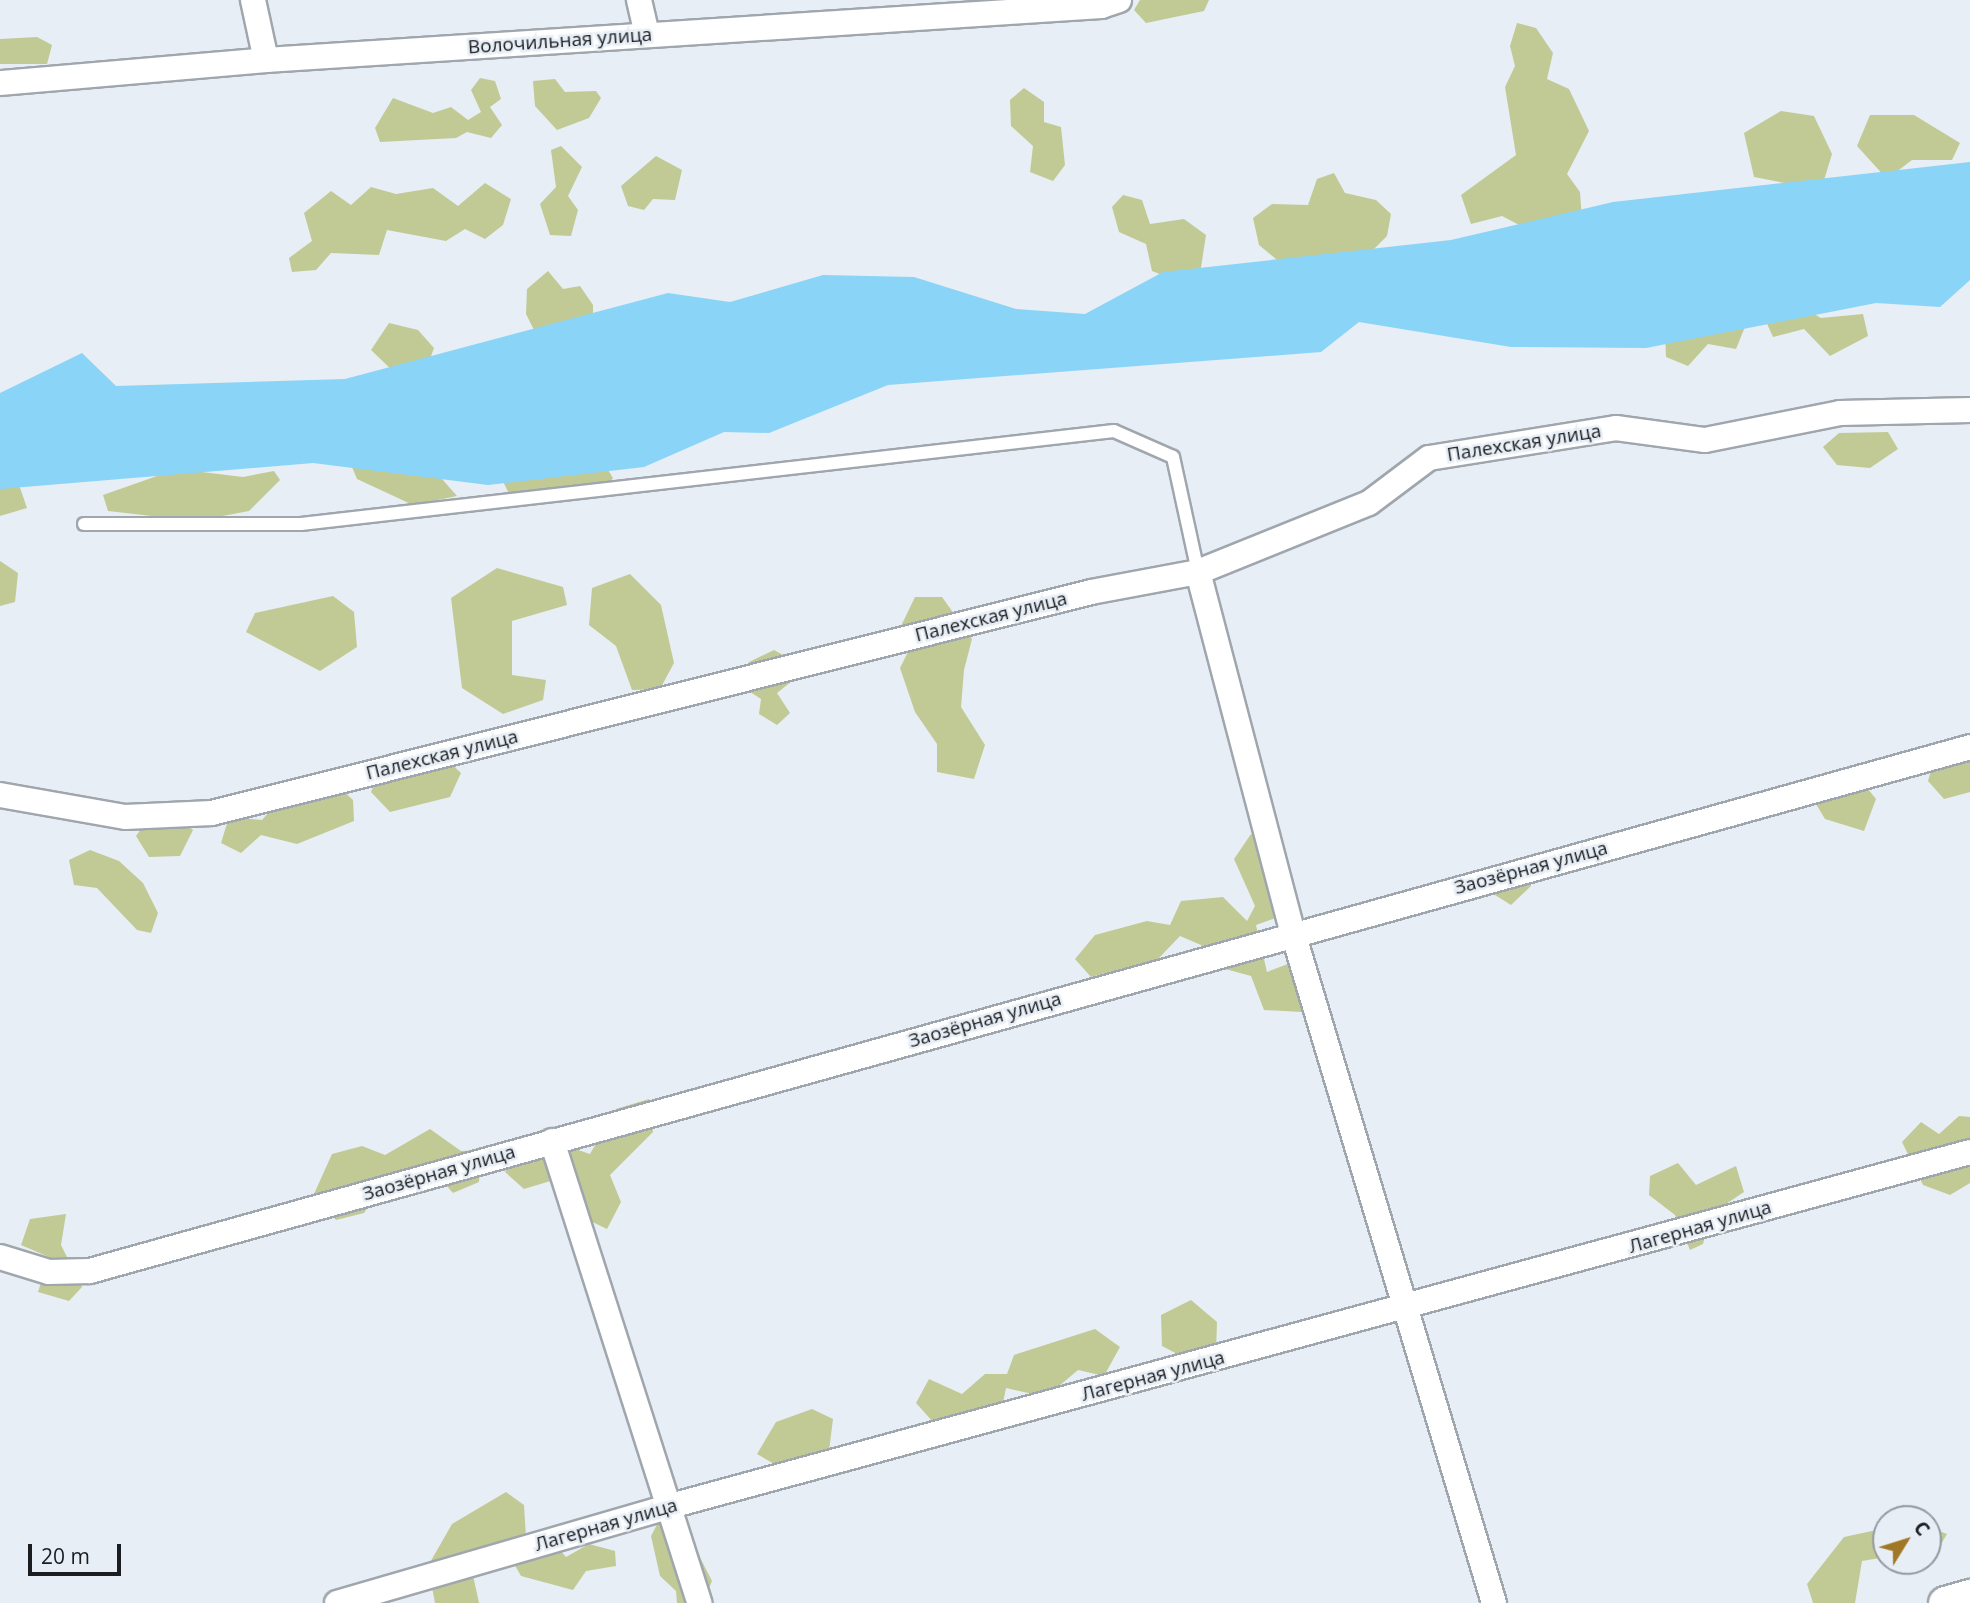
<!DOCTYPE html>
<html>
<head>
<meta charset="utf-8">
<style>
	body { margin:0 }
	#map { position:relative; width:1970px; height:1603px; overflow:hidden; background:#e7eef5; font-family:"Open Sans",sans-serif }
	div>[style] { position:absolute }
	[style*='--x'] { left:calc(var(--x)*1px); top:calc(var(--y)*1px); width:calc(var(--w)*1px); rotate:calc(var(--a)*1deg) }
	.green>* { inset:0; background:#c1ca95 }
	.water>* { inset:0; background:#8ad4f7 }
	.roads { filter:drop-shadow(2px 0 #a0a6ad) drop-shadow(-2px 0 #a0a6ad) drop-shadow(0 2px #a0a6ad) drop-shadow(0 -2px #a0a6ad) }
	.lane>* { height:12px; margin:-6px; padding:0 6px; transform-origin:6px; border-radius:6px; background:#fff }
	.street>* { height:24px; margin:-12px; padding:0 12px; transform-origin:12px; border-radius:12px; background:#fff }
	.secondary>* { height:33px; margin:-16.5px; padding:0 16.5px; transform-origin:16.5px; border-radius:16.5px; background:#fff }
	span { translate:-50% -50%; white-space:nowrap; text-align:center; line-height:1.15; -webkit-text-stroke:5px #e7eef5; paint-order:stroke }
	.street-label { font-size:19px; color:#1b1d20 }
	.north { position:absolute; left:1872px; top:1505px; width:70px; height:70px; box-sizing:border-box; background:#e7eef5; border:2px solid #959aa0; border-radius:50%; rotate:52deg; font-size:19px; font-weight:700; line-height:28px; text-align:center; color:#1b1d20 }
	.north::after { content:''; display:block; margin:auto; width:24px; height:32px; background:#a07826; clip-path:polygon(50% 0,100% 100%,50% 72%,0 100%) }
	.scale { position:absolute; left:28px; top:1544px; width:93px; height:32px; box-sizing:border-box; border:4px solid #1b1d20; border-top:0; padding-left:9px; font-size:21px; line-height:24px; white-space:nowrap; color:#1b1d20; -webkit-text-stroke:5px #e7eef5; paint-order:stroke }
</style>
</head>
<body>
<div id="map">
	<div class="green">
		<i style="clip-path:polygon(1140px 0,1209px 0,1204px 11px,1146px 23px,1134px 10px)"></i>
		<i style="clip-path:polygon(1517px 23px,1536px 28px,1553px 53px,1547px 79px,1569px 89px,1589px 131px,1567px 174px,1580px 192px,1582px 220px,1546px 239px,1502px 216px,1471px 224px,1461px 195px,1516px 155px,1505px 87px,1515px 66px,1510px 46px)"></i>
		<i style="clip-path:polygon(37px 37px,52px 45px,47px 64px,0 64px,0 39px)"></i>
		<i style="clip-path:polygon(480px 78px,495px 81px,501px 99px,490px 107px,502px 125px,491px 138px,467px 132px,456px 138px,380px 142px,375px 128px,393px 98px,433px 113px,451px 107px,468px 120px,481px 112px,471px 90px)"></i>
		<i style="clip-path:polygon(555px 79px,565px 92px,596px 91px,601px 98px,589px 118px,557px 130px,535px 106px,533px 81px)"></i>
		<i style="clip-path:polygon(1024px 88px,1044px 102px,1044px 122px,1061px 127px,1065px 165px,1053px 181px,1030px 172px,1033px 146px,1011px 126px,1010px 100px)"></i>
		<i style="clip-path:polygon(1781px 111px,1814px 116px,1832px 154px,1821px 190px,1754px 177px,1744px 133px)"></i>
		<i style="clip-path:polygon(1870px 115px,1914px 115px,1960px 143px,1952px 160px,1912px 160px,1887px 179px,1857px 146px)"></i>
		<i style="clip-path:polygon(561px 146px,582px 167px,568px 196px,578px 210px,571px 236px,550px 235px,540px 204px,556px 187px,551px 150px)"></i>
		<i style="clip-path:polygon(656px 156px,682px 170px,675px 200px,653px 199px,644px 210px,628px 206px,621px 186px)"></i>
		<i style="clip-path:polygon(1334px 173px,1345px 193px,1376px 200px,1391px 214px,1387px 236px,1368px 255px,1282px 264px,1259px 245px,1253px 218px,1272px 204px,1308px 205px,1317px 179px)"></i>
		<i style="clip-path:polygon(485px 183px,511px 199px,503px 225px,485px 239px,465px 229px,446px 241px,387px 230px,379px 255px,331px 253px,316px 270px,292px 272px,289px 258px,312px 241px,304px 213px,331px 191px,351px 205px,371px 187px,396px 194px,433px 188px,458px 206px)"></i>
		<i style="clip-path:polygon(1123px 195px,1142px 200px,1150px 224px,1184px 219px,1206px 235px,1200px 274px,1180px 282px,1152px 271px,1146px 244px,1119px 232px,1112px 207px)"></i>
		<i style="clip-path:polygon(548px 271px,563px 289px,580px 286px,593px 305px,593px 333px,541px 344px,526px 314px,527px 289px)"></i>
		<i style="clip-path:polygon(1790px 300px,1821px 318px,1863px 314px,1868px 336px,1830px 356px,1804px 329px,1773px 337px,1764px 317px)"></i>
		<i style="clip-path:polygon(1747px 322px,1736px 349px,1708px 344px,1688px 366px,1666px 357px,1665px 331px)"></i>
		<i style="clip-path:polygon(389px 323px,418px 330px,434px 348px,427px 367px,395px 373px,371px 350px)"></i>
		<i style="clip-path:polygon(1888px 432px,1898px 449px,1870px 468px,1837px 465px,1823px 447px,1839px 433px)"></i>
		<i style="clip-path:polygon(350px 462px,434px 470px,457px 496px,413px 505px,357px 479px)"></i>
		<i style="clip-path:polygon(603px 462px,613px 478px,602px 496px,509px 494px,502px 479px)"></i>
		<i style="clip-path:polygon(177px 469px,243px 477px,274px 471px,280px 480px,249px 511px,196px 521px,108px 511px,103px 495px)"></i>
		<i style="clip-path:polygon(0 482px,18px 482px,27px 508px,0 516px)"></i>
		<i style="clip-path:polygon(0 561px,18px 573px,15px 602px,0 606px)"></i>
		<i style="clip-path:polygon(497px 568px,563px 587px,567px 605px,512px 621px,512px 675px,546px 680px,543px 700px,503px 714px,462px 688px,451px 598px)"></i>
		<i style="clip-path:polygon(630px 574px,661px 605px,674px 663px,660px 689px,632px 690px,616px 646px,589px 625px,592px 588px)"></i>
		<i style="clip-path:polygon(333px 596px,354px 612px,357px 647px,320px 671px,246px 632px,255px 613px)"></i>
		<i style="clip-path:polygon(915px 597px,942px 597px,972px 639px,964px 670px,961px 707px,985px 745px,974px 779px,937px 772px,937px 744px,915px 712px,900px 668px,912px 644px,901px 626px)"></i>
		<i style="clip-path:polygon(774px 650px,792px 660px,792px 681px,777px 693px,790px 713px,777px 725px,759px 714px,761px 699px,747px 690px,749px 662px)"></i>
		<i style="clip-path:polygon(1962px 734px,1970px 738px,1970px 792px,1944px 799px,1928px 781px,1938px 744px)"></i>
		<i style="clip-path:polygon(445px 758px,461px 773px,450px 797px,390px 812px,371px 792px,378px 775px)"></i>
		<i style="clip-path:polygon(1825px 772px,1855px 773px,1876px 799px,1864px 831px,1825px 819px,1807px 789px)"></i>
		<i style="clip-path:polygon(339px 787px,353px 800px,354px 821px,297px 844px,261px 835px,241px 853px,221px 843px,229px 817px,262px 820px,278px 802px)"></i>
		<i style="clip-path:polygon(180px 819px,193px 830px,180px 856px,149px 857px,136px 836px,146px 822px)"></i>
		<i style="clip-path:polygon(1251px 834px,1282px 848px,1295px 890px,1290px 913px,1256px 925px,1267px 972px,1293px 962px,1316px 989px,1302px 1012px,1264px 1010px,1251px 976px,1218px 967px,1201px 945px,1180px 936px,1158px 959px,1091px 977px,1075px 959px,1095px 935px,1147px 921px,1170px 925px,1181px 901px,1223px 897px,1247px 921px,1255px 906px,1234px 859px)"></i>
		<i style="clip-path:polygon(90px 850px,119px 861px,143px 883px,158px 913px,151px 933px,137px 930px,97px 888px,74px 885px,69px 860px)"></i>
		<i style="clip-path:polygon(1519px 859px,1531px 886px,1511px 905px,1487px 890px,1488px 867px)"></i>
		<i style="clip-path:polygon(649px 1099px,653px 1132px,610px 1175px,621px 1202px,607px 1229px,582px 1217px,567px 1176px,524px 1189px,505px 1172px,519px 1152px,566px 1146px,590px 1154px,616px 1109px)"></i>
		<i style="clip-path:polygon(1959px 1116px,1970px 1117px,1970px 1183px,1950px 1195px,1923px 1185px,1902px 1142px,1921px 1122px,1939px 1134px)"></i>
		<i style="clip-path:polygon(430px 1129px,461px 1151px,482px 1150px,479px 1182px,453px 1193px,431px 1168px,392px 1173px,364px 1213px,336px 1220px,314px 1194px,332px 1154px,362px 1146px,385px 1155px)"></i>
		<i style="clip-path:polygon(1678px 1163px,1696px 1185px,1736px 1166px,1744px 1192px,1711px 1214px,1703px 1244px,1690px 1250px,1675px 1215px,1649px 1195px,1650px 1176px)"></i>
		<i style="clip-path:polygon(66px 1214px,61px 1245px,82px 1287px,69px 1301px,38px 1292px,49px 1257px,21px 1245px,30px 1219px)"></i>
		<i style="clip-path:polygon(1191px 1300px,1217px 1322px,1216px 1352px,1187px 1359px,1162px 1346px,1161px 1315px)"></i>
		<i style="clip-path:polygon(1095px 1329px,1120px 1347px,1104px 1376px,1078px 1370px,1046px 1397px,1006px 1388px,998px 1427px,972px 1438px,958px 1421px,934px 1423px,916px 1403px,929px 1379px,962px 1394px,985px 1374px,1007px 1374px,1014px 1355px)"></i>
		<i style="clip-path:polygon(812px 1409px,833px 1419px,829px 1451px,788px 1472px,757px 1454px,776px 1422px)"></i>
		<i style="clip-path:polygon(506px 1492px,524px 1505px,526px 1538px,547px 1535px,566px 1557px,589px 1544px,615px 1551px,616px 1566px,586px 1571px,573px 1590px,521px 1576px,506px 1550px,469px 1557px,479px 1603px,435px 1603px,428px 1566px,452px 1524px)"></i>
		<i style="clip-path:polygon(660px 1519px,688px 1534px,712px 1581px,705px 1598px,709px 1603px,677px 1603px,676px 1591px,660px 1576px,651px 1536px)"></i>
		<i style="clip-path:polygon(1928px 1527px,1947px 1534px,1937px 1551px,1928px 1552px)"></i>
		<i style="clip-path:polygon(1886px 1528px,1886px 1557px,1862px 1561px,1855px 1603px,1813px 1603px,1807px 1584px,1844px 1537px)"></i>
	</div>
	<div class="water">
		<i style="clip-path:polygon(1970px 162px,1970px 280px,1940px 307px,1876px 303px,1646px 348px,1511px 347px,1359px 322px,1321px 352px,888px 385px,769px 433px,724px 432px,644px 467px,488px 485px,313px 463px,0 489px,0 393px,82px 353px,116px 386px,345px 379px,668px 293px,730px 302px,823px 275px,914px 277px,1016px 309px,1085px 314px,1163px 272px,1451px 240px,1613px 202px)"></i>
	</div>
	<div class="roads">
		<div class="lane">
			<i style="--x:84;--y:524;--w:217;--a:0"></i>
			<i style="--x:301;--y:524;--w:818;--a:-6.53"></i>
			<i style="--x:1114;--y:431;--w:64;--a:23.8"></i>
			<i style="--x:1173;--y:457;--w:118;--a:77.7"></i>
		</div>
		<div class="street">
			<i style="--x:253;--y:0;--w:61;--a:77.8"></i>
			<i style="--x:639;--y:0;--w:35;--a:77"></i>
			<i style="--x:0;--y:83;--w:267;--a:-4.9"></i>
			<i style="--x:266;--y:60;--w:837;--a:-3.7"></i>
			<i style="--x:1101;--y:6;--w:19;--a:-18"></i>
			<i style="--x:1198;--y:572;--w:373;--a:75.3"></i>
			<i style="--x:1293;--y:933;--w:700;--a:73.3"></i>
			<i style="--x:0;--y:795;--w:127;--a:10"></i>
			<i style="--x:125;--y:817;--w:87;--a:-2.6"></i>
			<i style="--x:212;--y:813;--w:906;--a:-14.11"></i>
			<i style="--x:1091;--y:592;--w:109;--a:-10.6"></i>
			<i style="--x:1198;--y:572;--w:184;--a:-22"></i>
			<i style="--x:1369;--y:503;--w:75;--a:-36.9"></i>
			<i style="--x:1429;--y:458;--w:189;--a:-9.1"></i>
			<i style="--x:1616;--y:428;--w:90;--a:7.7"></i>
			<i style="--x:1705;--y:440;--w:138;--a:-11.3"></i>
			<i style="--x:1840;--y:413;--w:130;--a:-1.3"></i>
			<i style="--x:552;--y:1141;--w:485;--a:72.3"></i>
			<i style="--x:0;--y:1257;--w:51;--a:17"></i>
			<i style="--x:49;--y:1272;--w:41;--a:-1.4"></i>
			<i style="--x:90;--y:1271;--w:1952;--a:-15.57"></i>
			<i style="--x:337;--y:1603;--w:344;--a:-16.2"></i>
			<i style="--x:667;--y:1507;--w:1350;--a:-15.24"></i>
		</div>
		<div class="secondary">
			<i style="--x:1945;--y:1603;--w:26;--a:-16"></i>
		</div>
	</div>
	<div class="street-label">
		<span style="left:560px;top:41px;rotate:-4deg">Волочильная улица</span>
		<span style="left:1524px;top:443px;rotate:-9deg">Палехская улица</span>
		<span style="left:991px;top:617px;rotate:-14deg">Палехская улица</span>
		<span style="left:442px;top:755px;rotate:-14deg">Палехская улица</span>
		<span style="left:1531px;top:868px;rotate:-15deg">Заозёрная улица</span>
		<span style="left:985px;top:1020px;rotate:-16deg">Заозёрная улица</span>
		<span style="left:439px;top:1173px;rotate:-16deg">Заозёрная улица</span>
		<span style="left:1700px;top:1227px;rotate:-16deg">Лагерная улица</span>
		<span style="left:1153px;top:1376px;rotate:-15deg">Лагерная улица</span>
		<span style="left:606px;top:1525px;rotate:-16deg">Лагерная улица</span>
	</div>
	<div class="north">С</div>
	<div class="scale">20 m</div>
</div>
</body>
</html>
